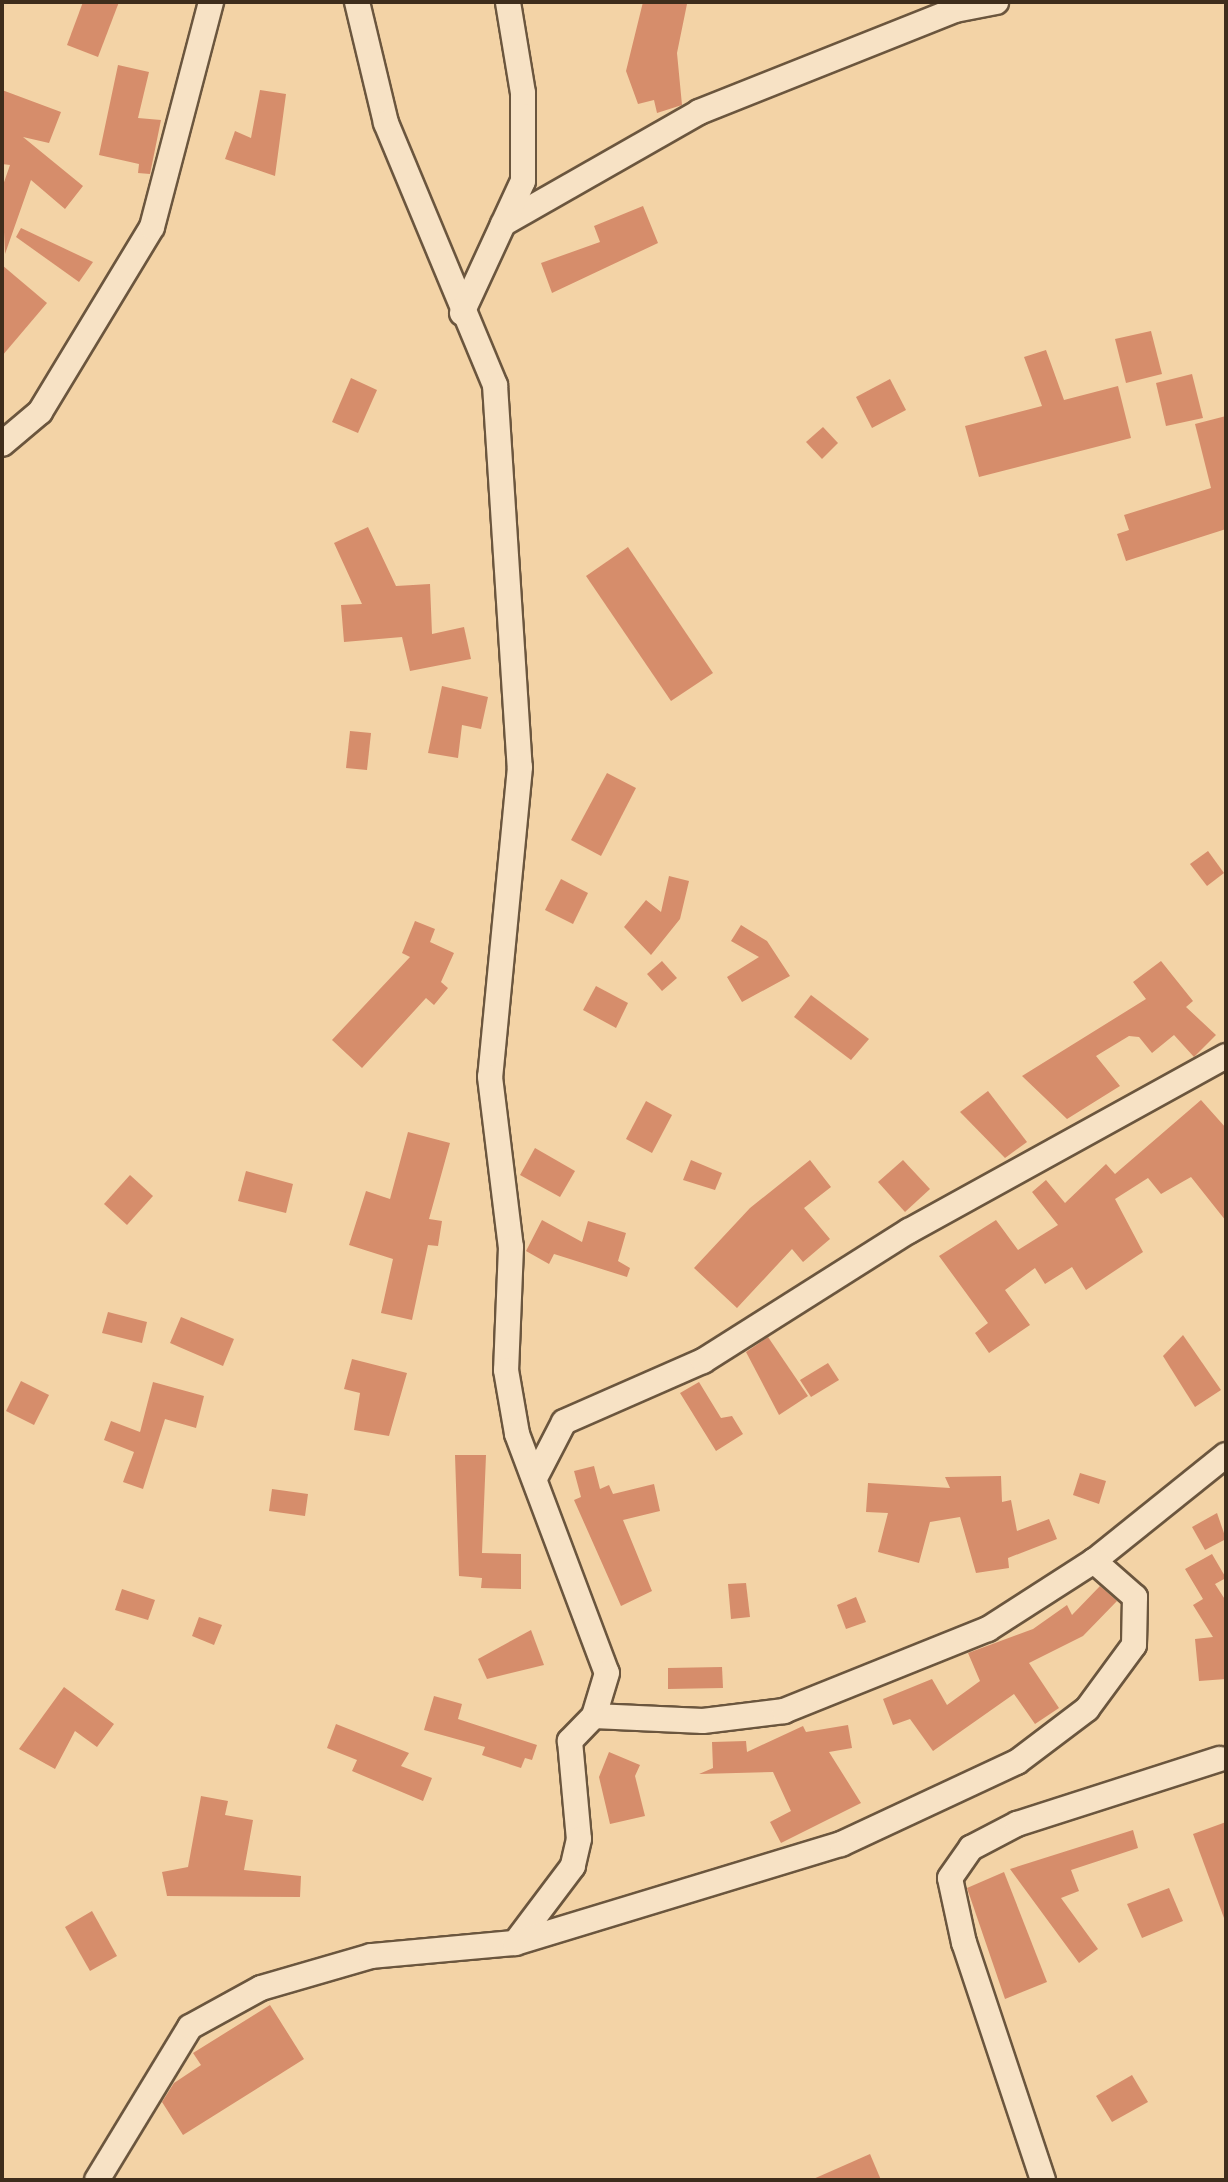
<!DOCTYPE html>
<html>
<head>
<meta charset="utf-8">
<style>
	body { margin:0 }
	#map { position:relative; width:1228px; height:2182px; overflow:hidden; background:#f3d3a6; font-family:"IM FELL DW Pica",serif }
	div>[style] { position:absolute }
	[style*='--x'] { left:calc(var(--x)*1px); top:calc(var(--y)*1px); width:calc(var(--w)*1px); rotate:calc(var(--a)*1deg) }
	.building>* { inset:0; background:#d68d6b }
	.roads { filter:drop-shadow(2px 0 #6b563e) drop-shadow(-2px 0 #6b563e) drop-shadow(0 2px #6b563e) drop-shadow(0 -2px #6b563e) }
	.minor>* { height:24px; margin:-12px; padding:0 12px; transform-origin:12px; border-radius:12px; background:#f7e2c5 }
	span { translate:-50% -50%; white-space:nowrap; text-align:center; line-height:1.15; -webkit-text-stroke:7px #f7e2c5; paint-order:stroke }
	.frame { position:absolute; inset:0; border:4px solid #3e2d1c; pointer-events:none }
</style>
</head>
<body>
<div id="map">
	<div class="building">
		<i style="clip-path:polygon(83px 2px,119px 2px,98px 57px,67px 45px)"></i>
		<i style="clip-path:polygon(643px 2px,687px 4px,677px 53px,682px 105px,657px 113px,654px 100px,638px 104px,626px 71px)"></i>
		<i style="clip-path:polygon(118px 65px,149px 72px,138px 118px,161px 120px,150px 174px,138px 173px,139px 164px,99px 155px)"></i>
		<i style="clip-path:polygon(2px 90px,61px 112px,49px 143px,23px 137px,83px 186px,65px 209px,31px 180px,5px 254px,2px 188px,10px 165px,2px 164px)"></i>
		<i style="clip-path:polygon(260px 90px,286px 94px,275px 176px,225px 159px,235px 131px,251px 138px)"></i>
		<i style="clip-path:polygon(643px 206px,658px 243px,552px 293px,541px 263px,600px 242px,594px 226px)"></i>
		<i style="clip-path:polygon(21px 228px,93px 262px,79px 282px,16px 237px)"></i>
		<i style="clip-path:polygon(2px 265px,47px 303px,2px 356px)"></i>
		<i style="clip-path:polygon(1151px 331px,1162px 374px,1126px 383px,1115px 339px)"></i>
		<i style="clip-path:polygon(1046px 350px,1064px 400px,1118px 386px,1131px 438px,979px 477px,965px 426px,1042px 406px,1024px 357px)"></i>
		<i style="clip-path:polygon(1192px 374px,1203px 418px,1166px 426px,1156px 383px)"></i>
		<i style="clip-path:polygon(351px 378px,377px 390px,358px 433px,332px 422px)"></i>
		<i style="clip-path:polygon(890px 379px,906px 410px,872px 428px,856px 397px)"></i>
		<i style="clip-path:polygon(1226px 416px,1226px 529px,1126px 561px,1117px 534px,1129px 530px,1124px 515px,1211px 488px,1195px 424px)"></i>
		<i style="clip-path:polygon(823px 427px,838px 443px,822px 459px,806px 442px)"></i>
		<i style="clip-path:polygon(368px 527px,396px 586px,430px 584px,432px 634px,464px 627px,471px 659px,410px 671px,402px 637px,344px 642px,341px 605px,362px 604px,334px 543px)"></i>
		<i style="clip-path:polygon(628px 547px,713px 673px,671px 701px,586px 576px)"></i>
		<i style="clip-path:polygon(442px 686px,488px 697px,481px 729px,462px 725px,458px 758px,428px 753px)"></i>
		<i style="clip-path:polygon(350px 731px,371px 733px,367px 770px,346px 768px)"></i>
		<i style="clip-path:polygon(607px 773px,636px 788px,601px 856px,571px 840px)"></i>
		<i style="clip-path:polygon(1208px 851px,1224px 873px,1207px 886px,1190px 864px)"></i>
		<i style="clip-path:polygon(669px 876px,689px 881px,680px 919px,651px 955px,624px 927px,646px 900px,661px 912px)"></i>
		<i style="clip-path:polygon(561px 879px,588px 893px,573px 924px,545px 910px)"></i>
		<i style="clip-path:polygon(415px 921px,435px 929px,430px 942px,454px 953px,441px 982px,448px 988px,434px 1005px,426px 998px,362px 1068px,332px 1040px,410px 957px,402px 953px)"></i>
		<i style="clip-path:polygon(741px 925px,767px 941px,790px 976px,742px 1002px,727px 977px,759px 957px,731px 941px)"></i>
		<i style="clip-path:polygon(662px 961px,677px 978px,662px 991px,647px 974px)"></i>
		<i style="clip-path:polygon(1161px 961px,1193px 1001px,1186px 1007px,1216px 1035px,1194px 1057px,1174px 1035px,1152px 1053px,1139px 1037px,1129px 1036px,1096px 1056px,1120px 1086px,1067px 1119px,1022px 1076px,1146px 999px,1133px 982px)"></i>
		<i style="clip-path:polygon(596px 986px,628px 1003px,616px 1028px,583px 1010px)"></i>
		<i style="clip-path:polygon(811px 995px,869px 1039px,851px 1060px,794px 1017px)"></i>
		<i style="clip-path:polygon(988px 1091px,1027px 1142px,1005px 1158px,960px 1112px)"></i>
		<i style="clip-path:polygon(1201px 1100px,1226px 1128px,1226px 1221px,1191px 1177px,1161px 1194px,1148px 1178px,1115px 1199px,1143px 1252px,1086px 1290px,1072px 1267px,1045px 1284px,1035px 1268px,1005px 1290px,1030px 1325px,989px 1353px,975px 1333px,988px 1323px,939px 1256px,996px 1220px,1018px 1250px,1058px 1225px,1032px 1192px,1046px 1180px,1065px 1203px,1106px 1164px,1115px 1174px)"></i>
		<i style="clip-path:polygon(646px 1101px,672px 1115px,652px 1153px,626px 1139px)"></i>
		<i style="clip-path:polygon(408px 1132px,450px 1143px,429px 1219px,442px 1221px,438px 1246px,428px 1245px,412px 1320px,381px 1313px,393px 1259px,349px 1245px,366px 1191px,390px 1199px)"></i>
		<i style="clip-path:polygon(535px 1148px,575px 1171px,560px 1197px,520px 1175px)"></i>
		<i style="clip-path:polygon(691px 1160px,722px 1173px,715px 1190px,683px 1180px)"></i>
		<i style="clip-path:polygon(810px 1160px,831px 1187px,804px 1208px,830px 1239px,803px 1262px,792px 1249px,737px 1308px,694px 1268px,750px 1208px)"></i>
		<i style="clip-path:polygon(903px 1160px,930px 1189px,905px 1212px,878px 1182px)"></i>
		<i style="clip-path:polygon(246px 1171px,293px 1184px,286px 1213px,238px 1201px)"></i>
		<i style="clip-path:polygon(130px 1175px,153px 1196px,127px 1225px,104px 1204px)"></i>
		<i style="clip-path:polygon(542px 1220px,582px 1242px,588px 1221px,626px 1233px,618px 1261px,630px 1268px,627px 1277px,554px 1254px,549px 1264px,526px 1251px)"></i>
		<i style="clip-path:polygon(108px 1312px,147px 1322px,142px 1343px,102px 1333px)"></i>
		<i style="clip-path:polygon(181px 1317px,234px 1339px,223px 1366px,170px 1343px)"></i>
		<i style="clip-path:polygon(1183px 1335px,1221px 1390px,1195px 1407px,1163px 1356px)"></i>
		<i style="clip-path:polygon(768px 1337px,808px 1396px,779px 1415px,746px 1352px)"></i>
		<i style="clip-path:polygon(352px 1359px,407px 1373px,389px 1436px,354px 1430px,360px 1393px,344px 1389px)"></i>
		<i style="clip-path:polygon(828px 1363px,839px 1380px,811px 1397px,800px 1380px)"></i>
		<i style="clip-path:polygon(21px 1381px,49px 1395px,34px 1425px,6px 1411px)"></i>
		<i style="clip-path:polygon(153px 1382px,204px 1396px,196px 1428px,165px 1419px,143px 1489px,123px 1482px,134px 1452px,104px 1440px,111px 1421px,140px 1432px)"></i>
		<i style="clip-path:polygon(699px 1382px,721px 1418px,732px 1416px,743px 1434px,716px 1451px,680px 1393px)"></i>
		<i style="clip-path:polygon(455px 1455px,486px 1455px,482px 1553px,521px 1554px,521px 1589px,481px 1588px,482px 1578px,459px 1576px)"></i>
		<i style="clip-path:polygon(594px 1466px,600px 1489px,609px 1485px,613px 1494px,654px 1484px,660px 1511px,623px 1520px,652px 1591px,621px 1606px,574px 1500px,581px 1497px,574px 1471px)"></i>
		<i style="clip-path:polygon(1080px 1473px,1106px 1481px,1099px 1504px,1073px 1495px)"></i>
		<i style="clip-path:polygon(1001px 1476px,1002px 1502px,1011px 1500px,1017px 1531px,1049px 1519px,1057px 1539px,1008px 1558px,1009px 1568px,976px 1573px,960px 1517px,930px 1522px,919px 1563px,878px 1552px,888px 1513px,866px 1512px,868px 1483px,950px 1488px,945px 1477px)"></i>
		<i style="clip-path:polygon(272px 1489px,308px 1494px,305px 1516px,269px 1511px)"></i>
		<i style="clip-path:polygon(1217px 1513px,1226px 1539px,1205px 1550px,1192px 1527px)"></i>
		<i style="clip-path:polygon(1212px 1554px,1226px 1578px,1215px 1584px,1226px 1601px,1226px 1679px,1199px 1681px,1195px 1639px,1213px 1637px,1193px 1605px,1203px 1599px,1185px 1569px)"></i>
		<i style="clip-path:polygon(746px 1583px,750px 1617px,731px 1619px,728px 1584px)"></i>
		<i style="clip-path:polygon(1100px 1586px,1117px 1601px,1083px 1636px,1029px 1663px,1059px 1708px,1035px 1724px,1014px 1694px,933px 1751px,910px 1719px,893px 1725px,883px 1699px,932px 1679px,947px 1705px,980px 1681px,968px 1653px,1033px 1629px,1067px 1605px,1072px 1615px)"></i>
		<i style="clip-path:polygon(122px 1589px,155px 1600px,148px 1620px,115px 1610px)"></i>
		<i style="clip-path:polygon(856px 1597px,866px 1622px,846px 1629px,837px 1605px)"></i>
		<i style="clip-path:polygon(199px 1617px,222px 1625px,214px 1645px,192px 1636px)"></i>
		<i style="clip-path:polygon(531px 1630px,544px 1665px,487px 1679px,478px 1659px)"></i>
		<i style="clip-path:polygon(722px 1667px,723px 1688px,668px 1689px,668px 1668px)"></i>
		<i style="clip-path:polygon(64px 1687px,114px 1724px,97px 1747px,75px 1731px,55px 1769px,19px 1749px)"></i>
		<i style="clip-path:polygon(434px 1696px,462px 1704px,458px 1719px,537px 1745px,532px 1760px,525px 1758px,521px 1768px,482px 1755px,485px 1747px,424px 1730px)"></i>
		<i style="clip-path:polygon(336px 1724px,409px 1753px,401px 1766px,432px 1778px,423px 1801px,352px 1771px,357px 1760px,327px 1748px)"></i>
		<i style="clip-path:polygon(848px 1725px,852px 1748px,829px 1752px,861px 1803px,781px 1843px,770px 1822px,791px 1811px,773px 1772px,699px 1774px,713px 1768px,712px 1742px,746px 1741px,747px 1752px,803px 1726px,806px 1732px)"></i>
		<i style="clip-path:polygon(609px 1752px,640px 1765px,635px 1776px,645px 1816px,610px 1824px,599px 1777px)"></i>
		<i style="clip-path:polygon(201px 1796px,228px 1801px,225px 1815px,253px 1820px,244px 1870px,301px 1876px,300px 1897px,167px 1896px,162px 1872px,188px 1867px)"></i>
		<i style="clip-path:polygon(1226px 1822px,1226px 1917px,1224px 1918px,1193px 1834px)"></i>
		<i style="clip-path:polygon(1133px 1830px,1138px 1848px,1071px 1870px,1079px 1891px,1061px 1898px,1098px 1949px,1079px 1963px,1010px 1869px)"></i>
		<i style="clip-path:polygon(1004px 1872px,1047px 1982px,1005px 1999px,967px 1888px)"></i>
		<i style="clip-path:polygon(1169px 1888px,1183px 1921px,1142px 1938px,1127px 1904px)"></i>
		<i style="clip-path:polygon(92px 1911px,117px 1956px,90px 1971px,65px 1927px)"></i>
		<i style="clip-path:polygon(270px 2005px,304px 2059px,183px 2135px,162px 2102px,174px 2083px,201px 2065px,193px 2053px)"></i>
		<i style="clip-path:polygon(1132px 2075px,1148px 2102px,1112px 2122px,1096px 2096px)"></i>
		<i style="clip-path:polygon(870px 2154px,881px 2180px,811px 2180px)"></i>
	</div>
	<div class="roads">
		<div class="minor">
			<i style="--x:357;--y:2;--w:124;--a:76.5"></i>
			<i style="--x:386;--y:123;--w:284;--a:67.4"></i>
			<i style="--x:495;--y:385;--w:383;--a:86.3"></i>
			<i style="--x:520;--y:767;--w:311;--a:95.5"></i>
			<i style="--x:490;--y:1077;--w:171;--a:83"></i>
			<i style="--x:511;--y:1247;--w:123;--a:92.3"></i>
			<i style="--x:506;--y:1370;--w:65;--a:80.2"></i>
			<i style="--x:517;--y:1434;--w:255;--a:69.4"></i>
			<i style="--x:607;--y:1673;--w:45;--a:106.8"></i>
			<i style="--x:594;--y:1716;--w:35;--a:134"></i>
			<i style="--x:570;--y:1741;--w:98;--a:84.8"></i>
			<i style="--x:579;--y:1839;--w:28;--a:103"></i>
			<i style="--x:573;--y:1866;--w:96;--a:127"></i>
			<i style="--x:503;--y:224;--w:226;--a:-29.7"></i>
			<i style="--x:699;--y:112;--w:276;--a:-21.7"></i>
			<i style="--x:955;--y:10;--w:42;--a:-11"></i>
			<i style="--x:462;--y:313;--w:145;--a:-65.2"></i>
			<i style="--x:523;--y:181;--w:88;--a:-90"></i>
			<i style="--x:523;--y:93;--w:92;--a:-99.4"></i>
			<i style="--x:2;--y:444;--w:50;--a:-40.1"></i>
			<i style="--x:40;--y:412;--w:216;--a:-58.8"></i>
			<i style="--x:152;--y:227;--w:233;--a:-75.3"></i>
			<i style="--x:535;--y:1478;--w:63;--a:-62.6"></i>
			<i style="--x:564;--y:1422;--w:152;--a:-23.7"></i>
			<i style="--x:703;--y:1361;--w:244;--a:-32.3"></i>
			<i style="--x:909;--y:1231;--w:362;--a:-28.9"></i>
			<i style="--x:594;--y:1716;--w:109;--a:2.6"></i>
			<i style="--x:703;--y:1721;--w:82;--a:-7"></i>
			<i style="--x:784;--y:1711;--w:220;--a:-21.9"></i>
			<i style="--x:988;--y:1629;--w:126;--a:-32.7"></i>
			<i style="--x:1094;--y:1561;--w:169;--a:-38.8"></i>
			<i style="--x:97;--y:2180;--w:179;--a:-58.7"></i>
			<i style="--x:190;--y:2027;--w:81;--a:-28.8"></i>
			<i style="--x:261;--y:1988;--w:115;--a:-16.2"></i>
			<i style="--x:371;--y:1956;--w:145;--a:-5.2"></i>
			<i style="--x:515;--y:1943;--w:341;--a:-16.9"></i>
			<i style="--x:841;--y:1844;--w:194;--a:-25"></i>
			<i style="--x:1017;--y:1762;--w:88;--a:-37.1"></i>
			<i style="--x:1087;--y:1709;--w:79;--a:-53.7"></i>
			<i style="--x:1134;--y:1645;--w:48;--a:-88.8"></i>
			<i style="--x:1135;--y:1597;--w:55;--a:-138.7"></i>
			<i style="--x:1043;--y:2180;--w:250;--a:-108.4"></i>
			<i style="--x:964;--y:1943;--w:66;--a:-102.2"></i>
			<i style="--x:950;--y:1878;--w:37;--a:-55"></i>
			<i style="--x:971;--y:1848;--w:52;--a:-27.6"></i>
			<i style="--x:1017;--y:1824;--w:213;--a:-17.8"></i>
		</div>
	</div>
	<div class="frame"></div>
</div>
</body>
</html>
